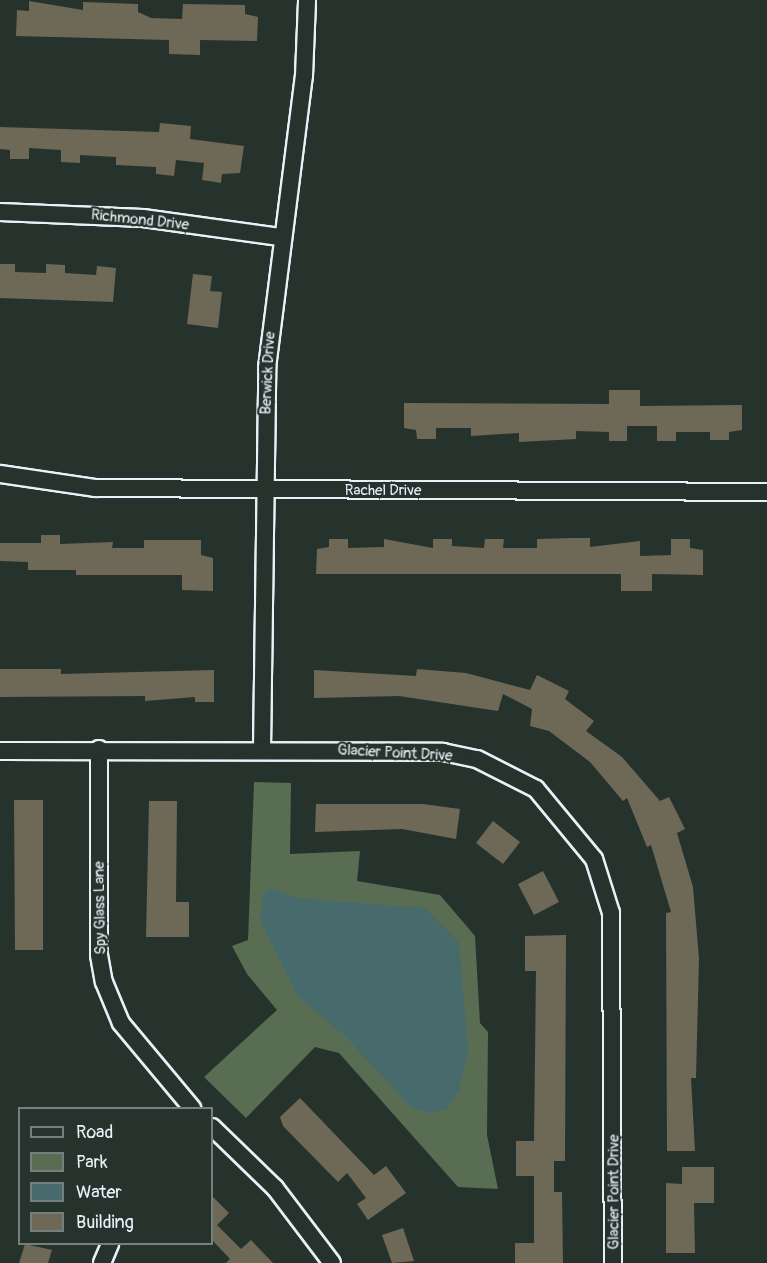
<!DOCTYPE html>
<html>
<head>
<meta charset="utf-8">
<style>
	body { margin:0 }
	#map { position:relative; width:767px; height:1263px; overflow:hidden; background:#26332d; font-family:Pangolin,sans-serif }
	div>[style] { position:absolute }
	[style*='--x'] { left:calc(var(--x)*1px); top:calc(var(--y)*1px); width:calc(var(--w)*1px); rotate:calc(var(--a)*1deg) }
	.green>* { inset:0; background:#586d51 }
	.water>* { inset:0; background:#476b6c }
	.building>* { inset:0; background:#6e6856 }
	.roads { filter:drop-shadow(2px 0 #e8f1f8) drop-shadow(-2px 0 #e8f1f8) drop-shadow(0 2px #e8f1f8) drop-shadow(0 -2px #e8f1f8) }
	.street>* { height:16px; margin:-8px; padding:0 8px; transform-origin:8px; border-radius:8px; background:#26332d }
	span { translate:-50% -50%; white-space:nowrap; text-align:center; line-height:1.15; -webkit-text-stroke:4.5px #26332d; paint-order:stroke }
	.street-label { font-size:15px; color:#e8f1f8 }
	.legend { position:absolute; left:18px; top:1107px; width:195px; height:138px; box-sizing:border-box; background:#26332d; border:2px solid #747f7e; margin:0; padding:8px 10px; list-style:none; font-size:18px; color:#e8f1f8 }
	.legend li { display:flex; align-items:center; gap:12px; height:30px }
	.legend b { width:30px; border:2px solid #747f7e }
</style>
</head>
<body>
<div id="map">
	<div class="green">
		<i style="clip-path:polygon(254px 782px,291px 783px,290px 854px,360px 851px,357px 881px,440px 895px,475px 936px,480px 1023px,488px 1032px,487px 1135px,498px 1189px,458px 1187px,339px 1053px,315px 1047px,246px 1118px,204px 1077px,277px 1010px,247px 974px,232px 946px,248px 940px)"></i>
	</div>
	<div class="water">
		<i style="clip-path:polygon(272px 888px,298px 898px,424px 908px,459px 943px,468px 1052px,459px 1090px,447px 1109px,428px 1113px,411px 1107px,344px 1035px,299px 998px,260px 920px,263px 893px)"></i>
	</div>
	<div class="building">
		<i style="clip-path:polygon(29px 1px,83px 10px,83px 2px,138px 4px,138px 12px,151px 18px,182px 19px,183px 4px,245px 5px,245px 14px,258px 17px,257px 41px,200px 40px,200px 55px,169px 54px,169px 40px,16px 36px,17px 10px,29px 11px)"></i>
		<i style="clip-path:polygon(160px 123px,191px 126px,190px 139px,244px 146px,240px 173px,222px 174px,221px 183px,202px 180px,204px 163px,176px 160px,174px 176px,156px 174px,156px 167px,116px 165px,116px 157px,80px 155px,80px 163px,61px 162px,61px 150px,29px 148px,29px 159px,10px 159px,10px 150px,0 149px,0 127px,159px 132px)"></i>
		<i style="clip-path:polygon(0 264px,15px 264px,15px 272px,46px 273px,46px 264px,65px 265px,65px 273px,96px 275px,97px 266px,116px 268px,113px 302px,0 298px)"></i>
		<i style="clip-path:polygon(193px 274px,212px 276px,210px 291px,222px 292px,218px 328px,187px 324px)"></i>
		<i style="clip-path:polygon(609px 390px,640px 390px,640px 406px,742px 405px,742px 430px,729px 432px,729px 440px,710px 440px,710px 432px,676px 432px,676px 441px,657px 441px,657px 426px,627px 426px,627px 441px,609px 441px,609px 432px,576px 431px,576px 439px,519px 442px,519px 433px,471px 436px,471px 428px,436px 428px,436px 439px,417px 439px,416px 430px,404px 428px,404px 403px,609px 404px)"></i>
		<i style="clip-path:polygon(41px 535px,60px 535px,60px 544px,113px 542px,112px 548px,144px 548px,144px 540px,201px 540px,201px 555px,213px 558px,213px 591px,182px 590px,182px 575px,76px 575px,76px 570px,28px 570px,28px 562px,0 561px,0 543px,41px 543px)"></i>
		<i style="clip-path:polygon(571px 538px,590px 538px,590px 547px,640px 541px,640px 556px,671px 555px,671px 539px,690px 539px,690px 548px,703px 550px,703px 575px,652px 574px,652px 591px,621px 591px,621px 574px,316px 574px,317px 549px,329px 547px,329px 539px,348px 539px,348px 548px,384px 547px,384px 539px,433px 548px,433px 539px,452px 539px,452px 546px,484px 548px,485px 539px,504px 539px,503px 548px,537px 548px,537px 539px)"></i>
		<i style="clip-path:polygon(0 669px,61px 669px,61px 674px,214px 670px,214px 702px,195px 702px,195px 697px,145px 701px,145px 696px,0 697px)"></i>
		<i style="clip-path:polygon(417px 669px,466px 673px,530px 690px,537px 675px,569px 691px,565px 699px,594px 721px,586px 731px,622px 757px,660px 801px,669px 797px,685px 829px,677px 833px,693px 887px,699px 959px,696px 1078px,691px 1078px,695px 1151px,667px 1151px,666px 913px,671px 912px,651px 845px,647px 847px,627px 798px,623px 801px,590px 762px,549px 731px,530px 726px,532px 709px,503px 694px,498px 711px,399px 696px,314px 698px,314px 670px,416px 676px)"></i>
		<i style="clip-path:polygon(14px 800px,43px 800px,43px 950px,15px 950px)"></i>
		<i style="clip-path:polygon(149px 801px,177px 801px,176px 902px,189px 902px,189px 937px,146px 937px)"></i>
		<i style="clip-path:polygon(316px 804px,423px 804px,460px 809px,456px 839px,402px 829px,315px 832px)"></i>
		<i style="clip-path:polygon(493px 821px,520px 842px,503px 864px,476px 843px)"></i>
		<i style="clip-path:polygon(543px 871px,559px 902px,534px 915px,518px 884px)"></i>
		<i style="clip-path:polygon(566px 935px,565px 1161px,554px 1161px,554px 1192px,562px 1192px,563px 1263px,515px 1263px,515px 1243px,534px 1243px,534px 1176px,516px 1176px,516px 1141px,534px 1141px,536px 971px,525px 971px,525px 936px)"></i>
		<i style="clip-path:polygon(300px 1098px,374px 1175px,386px 1166px,406px 1193px,368px 1220px,357px 1204px,366px 1198px,347px 1173px,338px 1182px,283px 1126px,280px 1117px)"></i>
		<i style="clip-path:polygon(682px 1167px,714px 1167px,714px 1203px,694px 1203px,695px 1253px,666px 1253px,666px 1183px,682px 1184px)"></i>
		<i style="clip-path:polygon(212px 1196px,229px 1213px,217px 1225px,241px 1249px,251px 1240px,273px 1263px,226px 1263px,230px 1259px,212px 1240px)"></i>
		<i style="clip-path:polygon(403px 1228px,414px 1261px,392px 1263px,382px 1235px)"></i>
		<i style="clip-path:polygon(25px 1244px,52px 1250px,48px 1263px,19px 1263px)"></i>
	</div>
	<div class="roads">
		<div class="street">
			<i style="--x:0;--y:212;--w:143;--a:2.4"></i>
			<i style="--x:143;--y:218;--w:138;--a:7.9"></i>
			<i style="--x:0;--y:474;--w:96;--a:8.4"></i>
			<i style="--x:95;--y:488;--w:672;--a:0.34"></i>
			<i style="--x:99;--y:749;--w:206;--a:90"></i>
			<i style="--x:99;--y:955;--w:27;--a:80"></i>
			<i style="--x:104;--y:982;--w:44;--a:67.5"></i>
			<i style="--x:121;--y:1023;--w:111;--a:50.1"></i>
			<i style="--x:262;--y:749;--w:381;--a:-89.2"></i>
			<i style="--x:267;--y:368;--w:294;--a:-82.8"></i>
			<i style="--x:304;--y:76;--w:76;--a:-87.7"></i>
			<i style="--x:0;--y:751;--w:443;--a:0.1"></i>
			<i style="--x:443;--y:752;--w:35;--a:12"></i>
			<i style="--x:477;--y:759;--w:66;--a:27"></i>
			<i style="--x:536;--y:789;--w:91;--a:50.4"></i>
			<i style="--x:594;--y:859;--w:57;--a:72.5"></i>
			<i style="--x:611;--y:913;--w:350;--a:89.7"></i>
			<i style="--x:212;--y:1127;--w:88;--a:44.1"></i>
			<i style="--x:275;--y:1188;--w:94;--a:52.8"></i>
			<i style="--x:102;--y:1263;--w:21;--a:-67"></i>
		</div>
	</div>
	<div class="street-label">
		<span style="left:140px;top:220px;rotate:6deg">Richmond Drive</span>
		<span style="left:268px;top:373px;rotate:-87deg">Berwick Drive</span>
		<span style="left:383px;top:491px">Rachel Drive</span>
		<span style="left:395px;top:753px;rotate:3deg">Glacier Point Drive</span>
		<span style="left:100px;top:908px;rotate:-91deg">Spy Glass Lane</span>
		<span style="left:614px;top:1192px;rotate:-90deg">Glacier Point Drive</span>
	</div>
	<ul class="legend">
	<li><b style="height:8px;background:#26332d"></b>Road</li>
	<li><b style="height:16px;background:#586d51"></b>Park</li>
	<li><b style="height:16px;background:#476b6c"></b>Water</li>
	<li><b style="height:16px;background:#6e6856"></b>Building</li>
	</ul>
</div>
</body>
</html>
